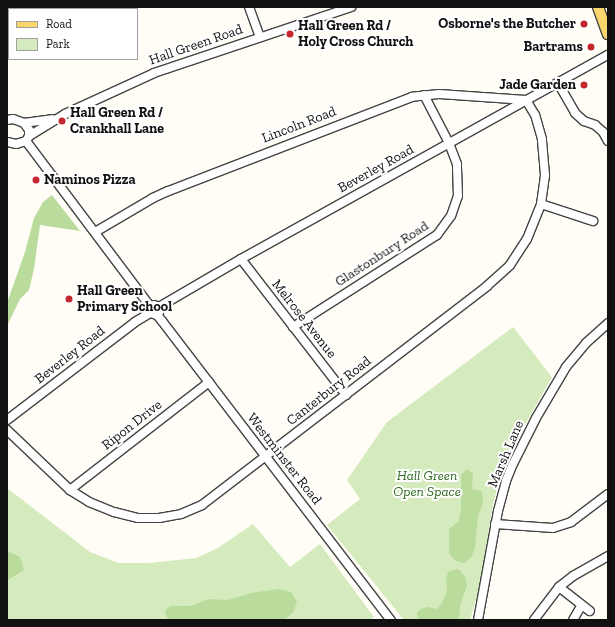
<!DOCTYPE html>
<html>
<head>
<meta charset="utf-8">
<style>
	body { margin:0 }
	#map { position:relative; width:615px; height:627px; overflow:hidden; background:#fffdf5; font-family:"Zilla Slab",serif }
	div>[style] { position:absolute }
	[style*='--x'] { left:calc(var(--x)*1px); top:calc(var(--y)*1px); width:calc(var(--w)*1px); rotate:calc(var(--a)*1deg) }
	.green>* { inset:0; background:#d5ebbd }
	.forest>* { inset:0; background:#b9dc9c }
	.roads { filter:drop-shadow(1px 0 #444) drop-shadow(-1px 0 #444) drop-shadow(0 1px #444) drop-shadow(0 -1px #444) }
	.minor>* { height:8px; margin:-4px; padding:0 4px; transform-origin:4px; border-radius:4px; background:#fff }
	.major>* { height:10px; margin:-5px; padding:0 5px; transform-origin:5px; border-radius:5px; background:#f9d66b }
	.dots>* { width:11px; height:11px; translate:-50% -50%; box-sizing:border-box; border:2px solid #fff; border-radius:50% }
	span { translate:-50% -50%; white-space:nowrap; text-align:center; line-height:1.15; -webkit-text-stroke:4px #fff; paint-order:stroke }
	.poi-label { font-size:14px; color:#111; font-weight:700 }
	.right { translate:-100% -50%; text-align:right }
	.left { translate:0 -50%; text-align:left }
	.street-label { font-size:14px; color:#111 }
	.park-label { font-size:14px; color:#2f6b1f; font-style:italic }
	.frame { position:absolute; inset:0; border:8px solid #111; pointer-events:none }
	.legend { position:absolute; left:8px; top:8px; width:130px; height:52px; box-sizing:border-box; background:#fff; border:1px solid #a0a0a0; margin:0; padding:5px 7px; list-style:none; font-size:12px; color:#111 }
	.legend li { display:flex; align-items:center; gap:8px; height:20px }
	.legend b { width:20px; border:1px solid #a0a0a0 }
</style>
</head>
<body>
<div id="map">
	<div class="green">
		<i style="clip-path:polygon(513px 327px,552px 377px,510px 451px,499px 480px,492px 509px,480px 586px,470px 620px,404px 620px,327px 525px,360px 499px,347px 480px,387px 422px)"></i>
		<i style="clip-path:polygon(7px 488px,90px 552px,119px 563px,149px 563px,196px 558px,218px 548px,253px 524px,290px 567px,320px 544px,374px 617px,370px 620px,7px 620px)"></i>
	</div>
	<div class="forest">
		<i style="clip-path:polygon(52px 195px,80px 231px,40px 225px,34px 269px,29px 290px,20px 299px,7px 326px,7px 303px,25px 252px,34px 218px,43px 202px)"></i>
		<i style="clip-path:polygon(467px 469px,473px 474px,472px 489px,482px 491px,483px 502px,478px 517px,475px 548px,471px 558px,464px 563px,456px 561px,449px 554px,449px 529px,458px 522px,461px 511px,461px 475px)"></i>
		<i style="clip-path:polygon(7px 551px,20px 557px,24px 570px,8px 580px)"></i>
		<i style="clip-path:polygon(458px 569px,465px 576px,467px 585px,460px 606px,459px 620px,418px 620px,417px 613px,421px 609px,428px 607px,437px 609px,442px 603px,447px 591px,446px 580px,448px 572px)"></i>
		<i style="clip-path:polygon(279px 589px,291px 592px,297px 602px,293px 613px,284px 620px,169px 620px,167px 618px,165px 611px,170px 606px,191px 606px,208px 599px,228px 600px,251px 593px)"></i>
	</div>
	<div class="roads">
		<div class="minor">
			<i style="--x:249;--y:7;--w:32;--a:70"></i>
			<i style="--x:558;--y:83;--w:34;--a:60"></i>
			<i style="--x:575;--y:113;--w:12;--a:42"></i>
			<i style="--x:584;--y:121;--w:12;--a:20"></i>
			<i style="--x:595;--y:125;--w:11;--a:41"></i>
			<i style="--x:603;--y:132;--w:10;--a:61"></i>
			<i style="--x:7;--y:120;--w:6;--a:-9"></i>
			<i style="--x:13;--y:119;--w:12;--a:20"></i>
			<i style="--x:24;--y:123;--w:9;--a:54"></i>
			<i style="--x:29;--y:130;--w:6;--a:90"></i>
			<i style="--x:29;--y:136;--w:6;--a:121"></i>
			<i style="--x:26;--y:141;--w:10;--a:163"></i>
			<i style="--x:16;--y:144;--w:9;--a:-167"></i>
			<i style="--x:24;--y:123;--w:28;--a:-8"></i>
			<i style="--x:29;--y:136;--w:42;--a:-31.4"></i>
			<i style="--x:65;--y:114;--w:98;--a:-24.7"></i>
			<i style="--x:154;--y:73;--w:208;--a:-18.5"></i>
			<i style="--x:26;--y:141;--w:206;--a:53.1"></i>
			<i style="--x:541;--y:204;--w:55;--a:18.1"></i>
			<i style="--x:241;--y:259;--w:172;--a:52.3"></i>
			<i style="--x:159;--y:307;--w:95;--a:-30.3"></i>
			<i style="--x:241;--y:259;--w:420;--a:-29.1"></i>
			<i style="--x:157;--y:315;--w:4;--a:-56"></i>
			<i style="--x:159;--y:312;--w:5;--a:-90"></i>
			<i style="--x:159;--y:307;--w:5;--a:-158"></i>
			<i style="--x:154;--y:305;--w:3;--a:162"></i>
			<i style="--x:151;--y:306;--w:4;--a:124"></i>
			<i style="--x:149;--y:309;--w:4;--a:76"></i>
			<i style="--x:150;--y:313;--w:7;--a:16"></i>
			<i style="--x:157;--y:315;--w:8;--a:50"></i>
			<i style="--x:162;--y:321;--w:377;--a:52.6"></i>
			<i style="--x:293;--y:327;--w:171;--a:-32.6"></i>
			<i style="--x:437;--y:235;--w:24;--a:-54"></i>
			<i style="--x:451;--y:216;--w:21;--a:-71"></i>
			<i style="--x:458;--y:196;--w:32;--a:-92"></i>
			<i style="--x:457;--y:164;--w:22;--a:-111"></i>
			<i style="--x:449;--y:143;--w:54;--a:-117.5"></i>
			<i style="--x:7;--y:420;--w:161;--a:-37.4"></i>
			<i style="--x:135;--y:322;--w:17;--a:-31"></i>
			<i style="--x:7;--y:430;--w:87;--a:43.6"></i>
			<i style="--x:70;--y:490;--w:22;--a:32"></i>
			<i style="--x:89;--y:502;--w:27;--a:22"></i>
			<i style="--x:114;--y:512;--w:25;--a:14"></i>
			<i style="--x:138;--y:518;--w:21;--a:0"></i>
			<i style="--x:159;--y:518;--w:22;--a:-10"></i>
			<i style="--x:181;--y:514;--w:23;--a:-23"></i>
			<i style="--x:202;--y:505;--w:359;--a:-37.5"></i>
			<i style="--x:487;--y:286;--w:31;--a:-42"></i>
			<i style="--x:510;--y:265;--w:31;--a:-57"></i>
			<i style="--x:527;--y:239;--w:38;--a:-68"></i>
			<i style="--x:541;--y:204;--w:29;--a:-82"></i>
			<i style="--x:545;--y:175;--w:36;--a:-95"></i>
			<i style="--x:542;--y:139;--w:25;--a:-106"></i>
			<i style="--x:535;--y:115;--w:17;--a:-121"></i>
			<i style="--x:526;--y:100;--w:87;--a:-176.1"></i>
			<i style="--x:439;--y:94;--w:27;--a:174"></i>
			<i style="--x:412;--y:97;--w:261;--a:158.9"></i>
			<i style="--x:168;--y:191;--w:17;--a:155"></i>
			<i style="--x:153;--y:198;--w:67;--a:149.6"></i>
			<i style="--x:70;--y:490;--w:176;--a:-37.8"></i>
			<i style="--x:495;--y:524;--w:58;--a:3.9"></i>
			<i style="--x:553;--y:528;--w:19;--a:-18"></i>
			<i style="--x:571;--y:522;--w:46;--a:-37.1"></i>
			<i style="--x:559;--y:587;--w:39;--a:38"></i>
			<i style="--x:478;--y:620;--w:111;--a:-79.6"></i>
			<i style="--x:498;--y:511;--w:31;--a:-75"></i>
			<i style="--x:506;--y:481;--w:18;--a:-68"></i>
			<i style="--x:513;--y:464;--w:51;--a:-63.4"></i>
			<i style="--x:536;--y:418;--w:59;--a:-59.5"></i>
			<i style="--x:566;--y:367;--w:31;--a:-50"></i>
			<i style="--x:586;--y:343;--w:30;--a:-42"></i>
			<i style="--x:534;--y:620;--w:41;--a:-52.9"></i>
			<i style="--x:559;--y:587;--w:18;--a:-38"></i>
			<i style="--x:573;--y:576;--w:40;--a:-29.7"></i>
			<i style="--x:573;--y:620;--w:16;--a:-60"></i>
		</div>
		<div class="major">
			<i style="--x:598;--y:7;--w:29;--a:70"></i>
		</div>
	</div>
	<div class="dots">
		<i style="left:584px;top:24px;background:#c4262e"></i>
		<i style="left:290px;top:34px;background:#c4262e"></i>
		<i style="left:591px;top:47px;background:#c4262e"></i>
		<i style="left:584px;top:85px;background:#c4262e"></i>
		<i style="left:62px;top:121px;background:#c4262e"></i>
		<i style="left:36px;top:180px;background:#c4262e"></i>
		<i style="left:69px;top:299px;background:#c4262e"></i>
	</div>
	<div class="poi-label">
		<span class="right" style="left:576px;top:24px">Osborne's the Butcher</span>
		<span class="left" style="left:298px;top:34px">Hall Green Rd /<br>Holy Cross Church</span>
		<span class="right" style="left:583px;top:47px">Bartrams</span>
		<span class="right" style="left:576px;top:85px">Jade Garden</span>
		<span class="left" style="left:70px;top:121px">Hall Green Rd /<br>Crankhall Lane</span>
		<span class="left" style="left:44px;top:180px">Naminos Pizza</span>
		<span class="left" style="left:77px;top:299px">Hall Green<br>Primary School</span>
	</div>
	<div class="street-label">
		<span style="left:196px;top:45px;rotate:-19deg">Hall Green Road</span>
		<span style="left:299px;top:125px;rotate:-21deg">Lincoln Road</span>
		<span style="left:376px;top:169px;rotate:-29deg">Beverley Road</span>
		<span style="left:382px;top:254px;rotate:-33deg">Glastonbury Road</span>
		<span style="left:304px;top:319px;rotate:52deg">Melrose Avenue</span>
		<span style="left:70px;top:355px;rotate:-38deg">Beverley Road</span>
		<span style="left:329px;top:391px;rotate:-38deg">Canterbury Road</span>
		<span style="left:132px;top:425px;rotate:-38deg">Ripon Drive</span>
		<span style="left:506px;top:454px;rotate:-67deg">Marsh Lane</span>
		<span style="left:284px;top:459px;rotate:52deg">Westminster Road</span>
	</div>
	<div class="park-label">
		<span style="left:427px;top:484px">Hall Green<br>Open Space</span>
	</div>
	<div class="frame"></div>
	<ul class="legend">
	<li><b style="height:5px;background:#f9d66b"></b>Road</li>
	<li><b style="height:11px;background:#d5ebbd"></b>Park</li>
	</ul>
</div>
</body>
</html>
